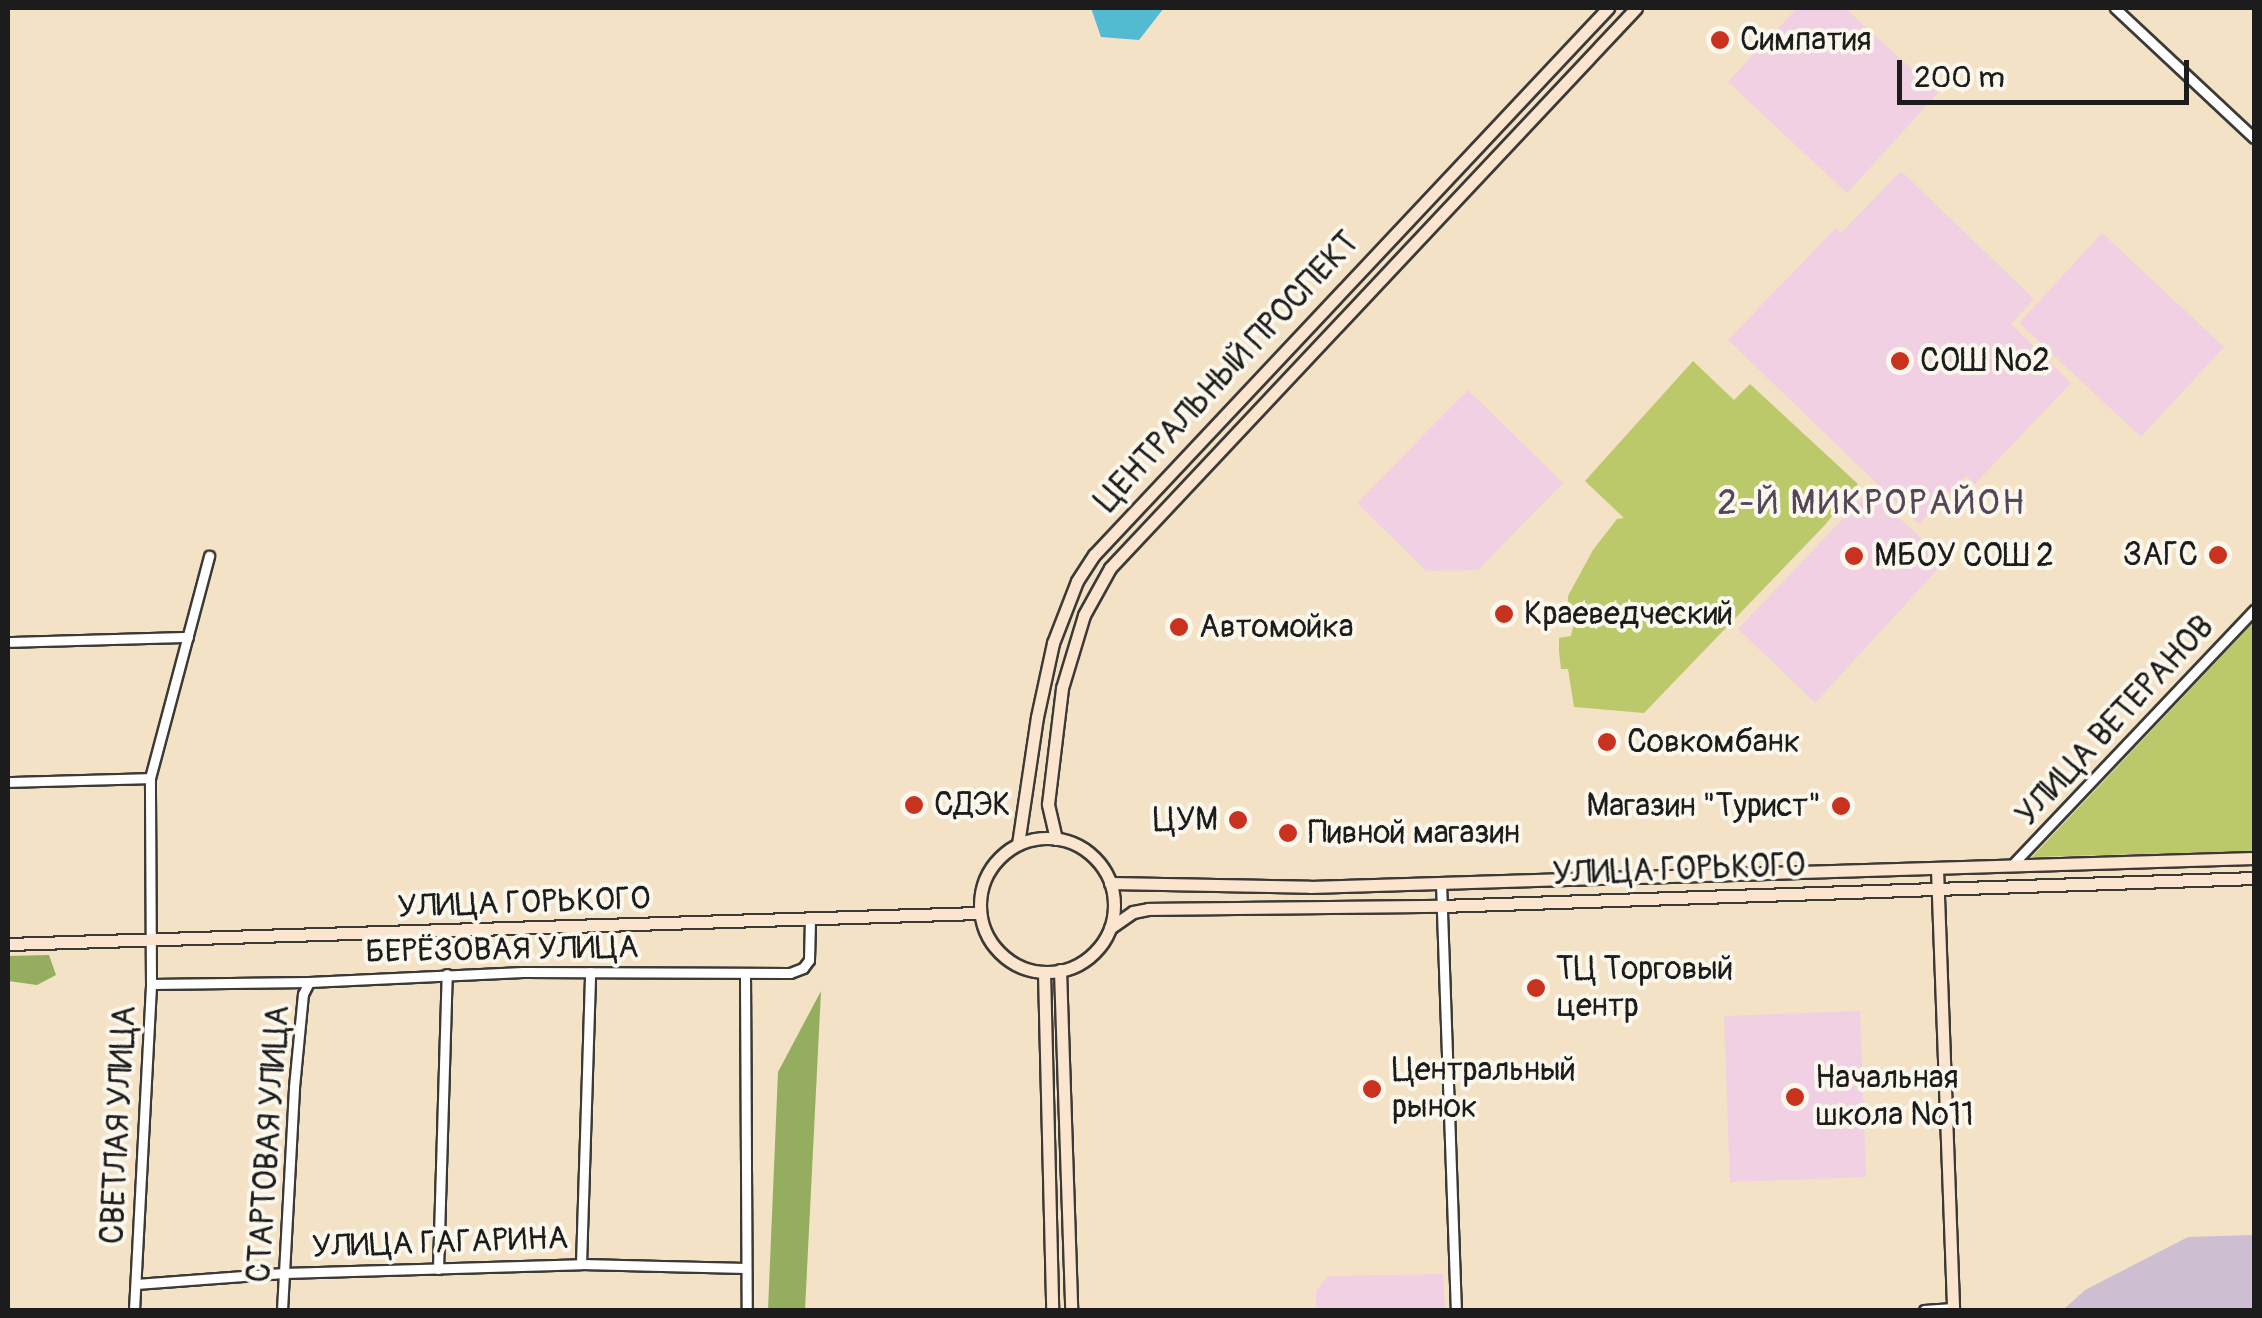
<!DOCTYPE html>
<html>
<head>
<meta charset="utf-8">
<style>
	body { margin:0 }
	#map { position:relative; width:2262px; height:1318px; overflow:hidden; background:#f3e2c6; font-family:Pangolin,sans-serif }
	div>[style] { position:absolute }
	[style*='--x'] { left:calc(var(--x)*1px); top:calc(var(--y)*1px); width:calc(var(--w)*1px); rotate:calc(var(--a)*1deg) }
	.built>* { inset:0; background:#f1d0e3 }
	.industrial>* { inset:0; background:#cebed1 }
	.green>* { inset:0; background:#bbc96b }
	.forest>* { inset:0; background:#94ad5f }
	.water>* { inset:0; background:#53bad1 }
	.roads { filter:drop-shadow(2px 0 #3c3a36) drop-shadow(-2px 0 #3c3a36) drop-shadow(0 2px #3c3a36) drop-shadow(0 -2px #3c3a36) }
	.street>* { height:9px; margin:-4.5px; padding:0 4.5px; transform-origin:4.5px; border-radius:4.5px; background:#fff }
	.secondary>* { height:11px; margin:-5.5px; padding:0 5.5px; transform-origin:5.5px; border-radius:5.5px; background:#fce5cf }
	.secondary>.ring { margin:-5.5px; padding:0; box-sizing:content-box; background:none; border:11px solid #fce5cf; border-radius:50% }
	.dots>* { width:28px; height:28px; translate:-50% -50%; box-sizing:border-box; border:5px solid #fbf7ec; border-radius:50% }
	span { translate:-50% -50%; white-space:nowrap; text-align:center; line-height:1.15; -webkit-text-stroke:8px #fbf7ec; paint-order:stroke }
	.poi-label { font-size:32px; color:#1c1c1c }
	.left { translate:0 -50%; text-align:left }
	.right { translate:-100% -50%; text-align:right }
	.street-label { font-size:32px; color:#1c1c1c }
	.neighbourhood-label { font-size:35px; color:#544658; letter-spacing:2.5px }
	.frame { position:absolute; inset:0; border:10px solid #1c1c1c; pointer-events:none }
	.scale { position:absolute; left:1897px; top:60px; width:292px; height:45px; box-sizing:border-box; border:5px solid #1c1c1c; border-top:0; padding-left:12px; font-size:30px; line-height:35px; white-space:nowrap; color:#1c1c1c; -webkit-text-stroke:8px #fbf7ec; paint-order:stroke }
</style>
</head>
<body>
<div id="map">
	<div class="built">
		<i style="clip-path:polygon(1797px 8px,1845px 8px,1938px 93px,1847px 193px,1728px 82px)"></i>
		<i style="clip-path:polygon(1901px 171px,2034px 299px,2011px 324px,2071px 383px,1975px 484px,1966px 476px,1919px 524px,1728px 340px,1836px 228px,1841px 233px)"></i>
		<i style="clip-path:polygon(2102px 233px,2224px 347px,2141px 437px,2019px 323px)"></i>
		<i style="clip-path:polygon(1468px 390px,1563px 483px,1478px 570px,1426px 571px,1357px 503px)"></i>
		<i style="clip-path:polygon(1870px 490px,1945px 561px,1815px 703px,1738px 629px)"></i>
		<i style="clip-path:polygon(1860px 1011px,1866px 1177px,1730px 1182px,1724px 1016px)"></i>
		<i style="clip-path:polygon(1443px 1274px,1445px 1310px,1316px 1310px,1316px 1291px,1328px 1276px)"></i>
	</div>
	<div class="industrial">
		<i style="clip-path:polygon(2254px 1235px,2254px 1310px,2063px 1310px,2085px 1290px,2188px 1237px)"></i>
	</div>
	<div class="green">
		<i style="clip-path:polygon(1693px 361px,1734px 400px,1750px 384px,1858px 484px,1824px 526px,1644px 713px,1574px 707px,1568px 669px,1561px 669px,1559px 652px,1559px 638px,1571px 636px,1574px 623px,1573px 615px,1568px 614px,1568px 596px,1593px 550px,1617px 519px,1624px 518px,1585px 481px)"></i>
		<i style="clip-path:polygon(2254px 622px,2254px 851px,2032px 857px)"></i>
	</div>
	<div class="forest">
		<i style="clip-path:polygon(49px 955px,56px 975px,37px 985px,8px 981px,8px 956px)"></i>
		<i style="clip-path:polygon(821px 991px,805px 1310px,768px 1310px,778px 1072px)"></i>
	</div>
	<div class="water">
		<i style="clip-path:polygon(1091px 8px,1164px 8px,1139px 40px,1101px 37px)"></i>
	</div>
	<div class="roads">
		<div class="street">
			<i style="--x:2115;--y:8;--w:190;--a:43.1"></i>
			<i style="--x:8;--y:642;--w:180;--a:-1.6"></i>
			<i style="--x:8;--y:782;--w:142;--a:-1.6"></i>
			<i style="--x:2012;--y:865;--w:352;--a:-46.5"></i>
			<i style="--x:1441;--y:883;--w:427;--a:88"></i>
			<i style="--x:745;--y:974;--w:336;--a:89.7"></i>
			<i style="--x:151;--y:984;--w:158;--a:-0.7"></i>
			<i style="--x:309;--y:982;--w:214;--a:-2.7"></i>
			<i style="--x:523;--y:972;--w:267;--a:0.2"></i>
			<i style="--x:790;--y:973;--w:14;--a:-21"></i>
			<i style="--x:803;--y:968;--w:10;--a:-53"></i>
			<i style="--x:809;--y:960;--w:40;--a:-88.6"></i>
			<i style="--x:581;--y:1264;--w:292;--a:-88.2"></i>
			<i style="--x:438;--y:1269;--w:295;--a:-88.3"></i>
			<i style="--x:136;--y:1284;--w:148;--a:-4.3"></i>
			<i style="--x:284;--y:1273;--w:297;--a:-1.7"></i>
			<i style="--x:581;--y:1264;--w:165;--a:1.4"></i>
			<i style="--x:134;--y:1310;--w:326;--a:-87"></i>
			<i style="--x:151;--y:984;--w:206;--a:-90.3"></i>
			<i style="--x:150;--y:778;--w:230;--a:-75.1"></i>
			<i style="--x:282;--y:1310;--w:223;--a:-86.9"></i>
			<i style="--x:294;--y:1087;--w:93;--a:-84.5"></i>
			<i style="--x:303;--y:994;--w:13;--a:-63"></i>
			<i style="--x:1924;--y:1310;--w:29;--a:-4"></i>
		</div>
		<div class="secondary">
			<i class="ring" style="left:980px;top:838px;width:123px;height:123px"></i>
			<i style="--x:1056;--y:839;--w:36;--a:-103"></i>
			<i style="--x:1048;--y:804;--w:117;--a:-83.1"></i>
			<i style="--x:1062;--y:688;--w:76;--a:-73.2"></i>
			<i style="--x:1084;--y:615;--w:54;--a:-61"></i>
			<i style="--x:1110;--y:568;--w:768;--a:-46.79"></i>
			<i style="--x:1018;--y:844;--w:128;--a:-81.5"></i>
			<i style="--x:1037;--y:717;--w:76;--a:-77.8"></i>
			<i style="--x:1053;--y:643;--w:66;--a:-68.8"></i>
			<i style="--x:1077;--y:581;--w:31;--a:-57"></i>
			<i style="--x:1094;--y:555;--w:751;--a:-46.78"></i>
			<i style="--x:1937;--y:869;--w:441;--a:87.9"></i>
			<i style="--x:1110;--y:883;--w:200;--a:1.1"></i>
			<i style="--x:1310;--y:887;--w:944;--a:-1.76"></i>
			<i style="--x:1110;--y:928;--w:28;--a:-35"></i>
			<i style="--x:1133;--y:912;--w:15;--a:-11"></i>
			<i style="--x:1148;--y:909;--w:293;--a:-0.6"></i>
			<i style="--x:1441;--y:906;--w:813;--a:-1.97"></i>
			<i style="--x:8;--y:944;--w:971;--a:-1.83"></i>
			<i style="--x:1060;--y:970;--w:340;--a:88.1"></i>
			<i style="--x:1044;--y:972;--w:338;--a:88.6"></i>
		</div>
	</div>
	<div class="dots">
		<i style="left:1720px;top:40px;background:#c8321e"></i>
		<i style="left:1900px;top:361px;background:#c8321e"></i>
		<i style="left:2218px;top:555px;background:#c8321e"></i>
		<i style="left:1854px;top:556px;background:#c8321e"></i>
		<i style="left:1504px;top:614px;background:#c8321e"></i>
		<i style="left:1179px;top:627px;background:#c8321e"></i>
		<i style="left:1607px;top:742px;background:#c8321e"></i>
		<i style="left:914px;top:805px;background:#c8321e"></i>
		<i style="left:1841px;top:806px;background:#c8321e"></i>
		<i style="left:1238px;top:820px;background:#c8321e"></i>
		<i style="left:1288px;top:833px;background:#c8321e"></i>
		<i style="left:1536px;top:988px;background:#c8321e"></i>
		<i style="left:1372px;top:1089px;background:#c8321e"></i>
		<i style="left:1795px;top:1097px;background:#c8321e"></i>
	</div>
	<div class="poi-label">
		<span class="left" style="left:1740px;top:40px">Симпатия</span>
		<span class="left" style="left:1920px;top:361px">СОШ №2</span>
		<span class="right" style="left:2198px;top:555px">ЗАГС</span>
		<span class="left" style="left:1874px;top:556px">МБОУ СОШ 2</span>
		<span class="left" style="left:1524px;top:614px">Краеведческий</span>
		<span class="left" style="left:1199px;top:627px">Автомойка</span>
		<span class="left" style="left:1627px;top:742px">Совкомбанк</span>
		<span class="left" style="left:934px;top:805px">СДЭК</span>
		<span class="right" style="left:1821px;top:806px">Магазин "Турист"</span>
		<span class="right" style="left:1218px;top:820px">ЦУМ</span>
		<span class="left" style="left:1308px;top:833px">Пивной магазин</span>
		<span class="left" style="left:1556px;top:988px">ТЦ Торговый<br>центр</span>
		<span class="left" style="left:1392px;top:1089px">Центральный<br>рынок</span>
		<span class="left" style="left:1815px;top:1097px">Начальная<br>школа №11</span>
	</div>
	<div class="street-label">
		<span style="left:1227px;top:372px;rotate:-47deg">ЦЕНТРАЛЬНЫЙ ПРОСПЕКТ</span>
		<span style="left:2115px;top:721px;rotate:-47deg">УЛИЦА ВЕТЕРАНОВ</span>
		<span style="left:1679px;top:870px;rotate:-2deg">УЛИЦА ГОРЬКОГО</span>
		<span style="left:524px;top:903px;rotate:-2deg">УЛИЦА ГОРЬКОГО</span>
		<span style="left:502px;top:950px;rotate:-1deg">БЕРЁЗОВАЯ УЛИЦА</span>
		<span style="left:119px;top:1125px;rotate:-87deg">СВЕТЛАЯ УЛИЦА</span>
		<span style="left:269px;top:1144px;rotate:-86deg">СТАРТОВАЯ УЛИЦА</span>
		<span style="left:440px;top:1243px;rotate:-2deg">УЛИЦА ГАГАРИНА</span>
	</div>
	<div class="neighbourhood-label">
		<span style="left:1872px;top:503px">2-Й МИКРОРАЙОН</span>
	</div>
	<div class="frame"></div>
	<div class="scale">200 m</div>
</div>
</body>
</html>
